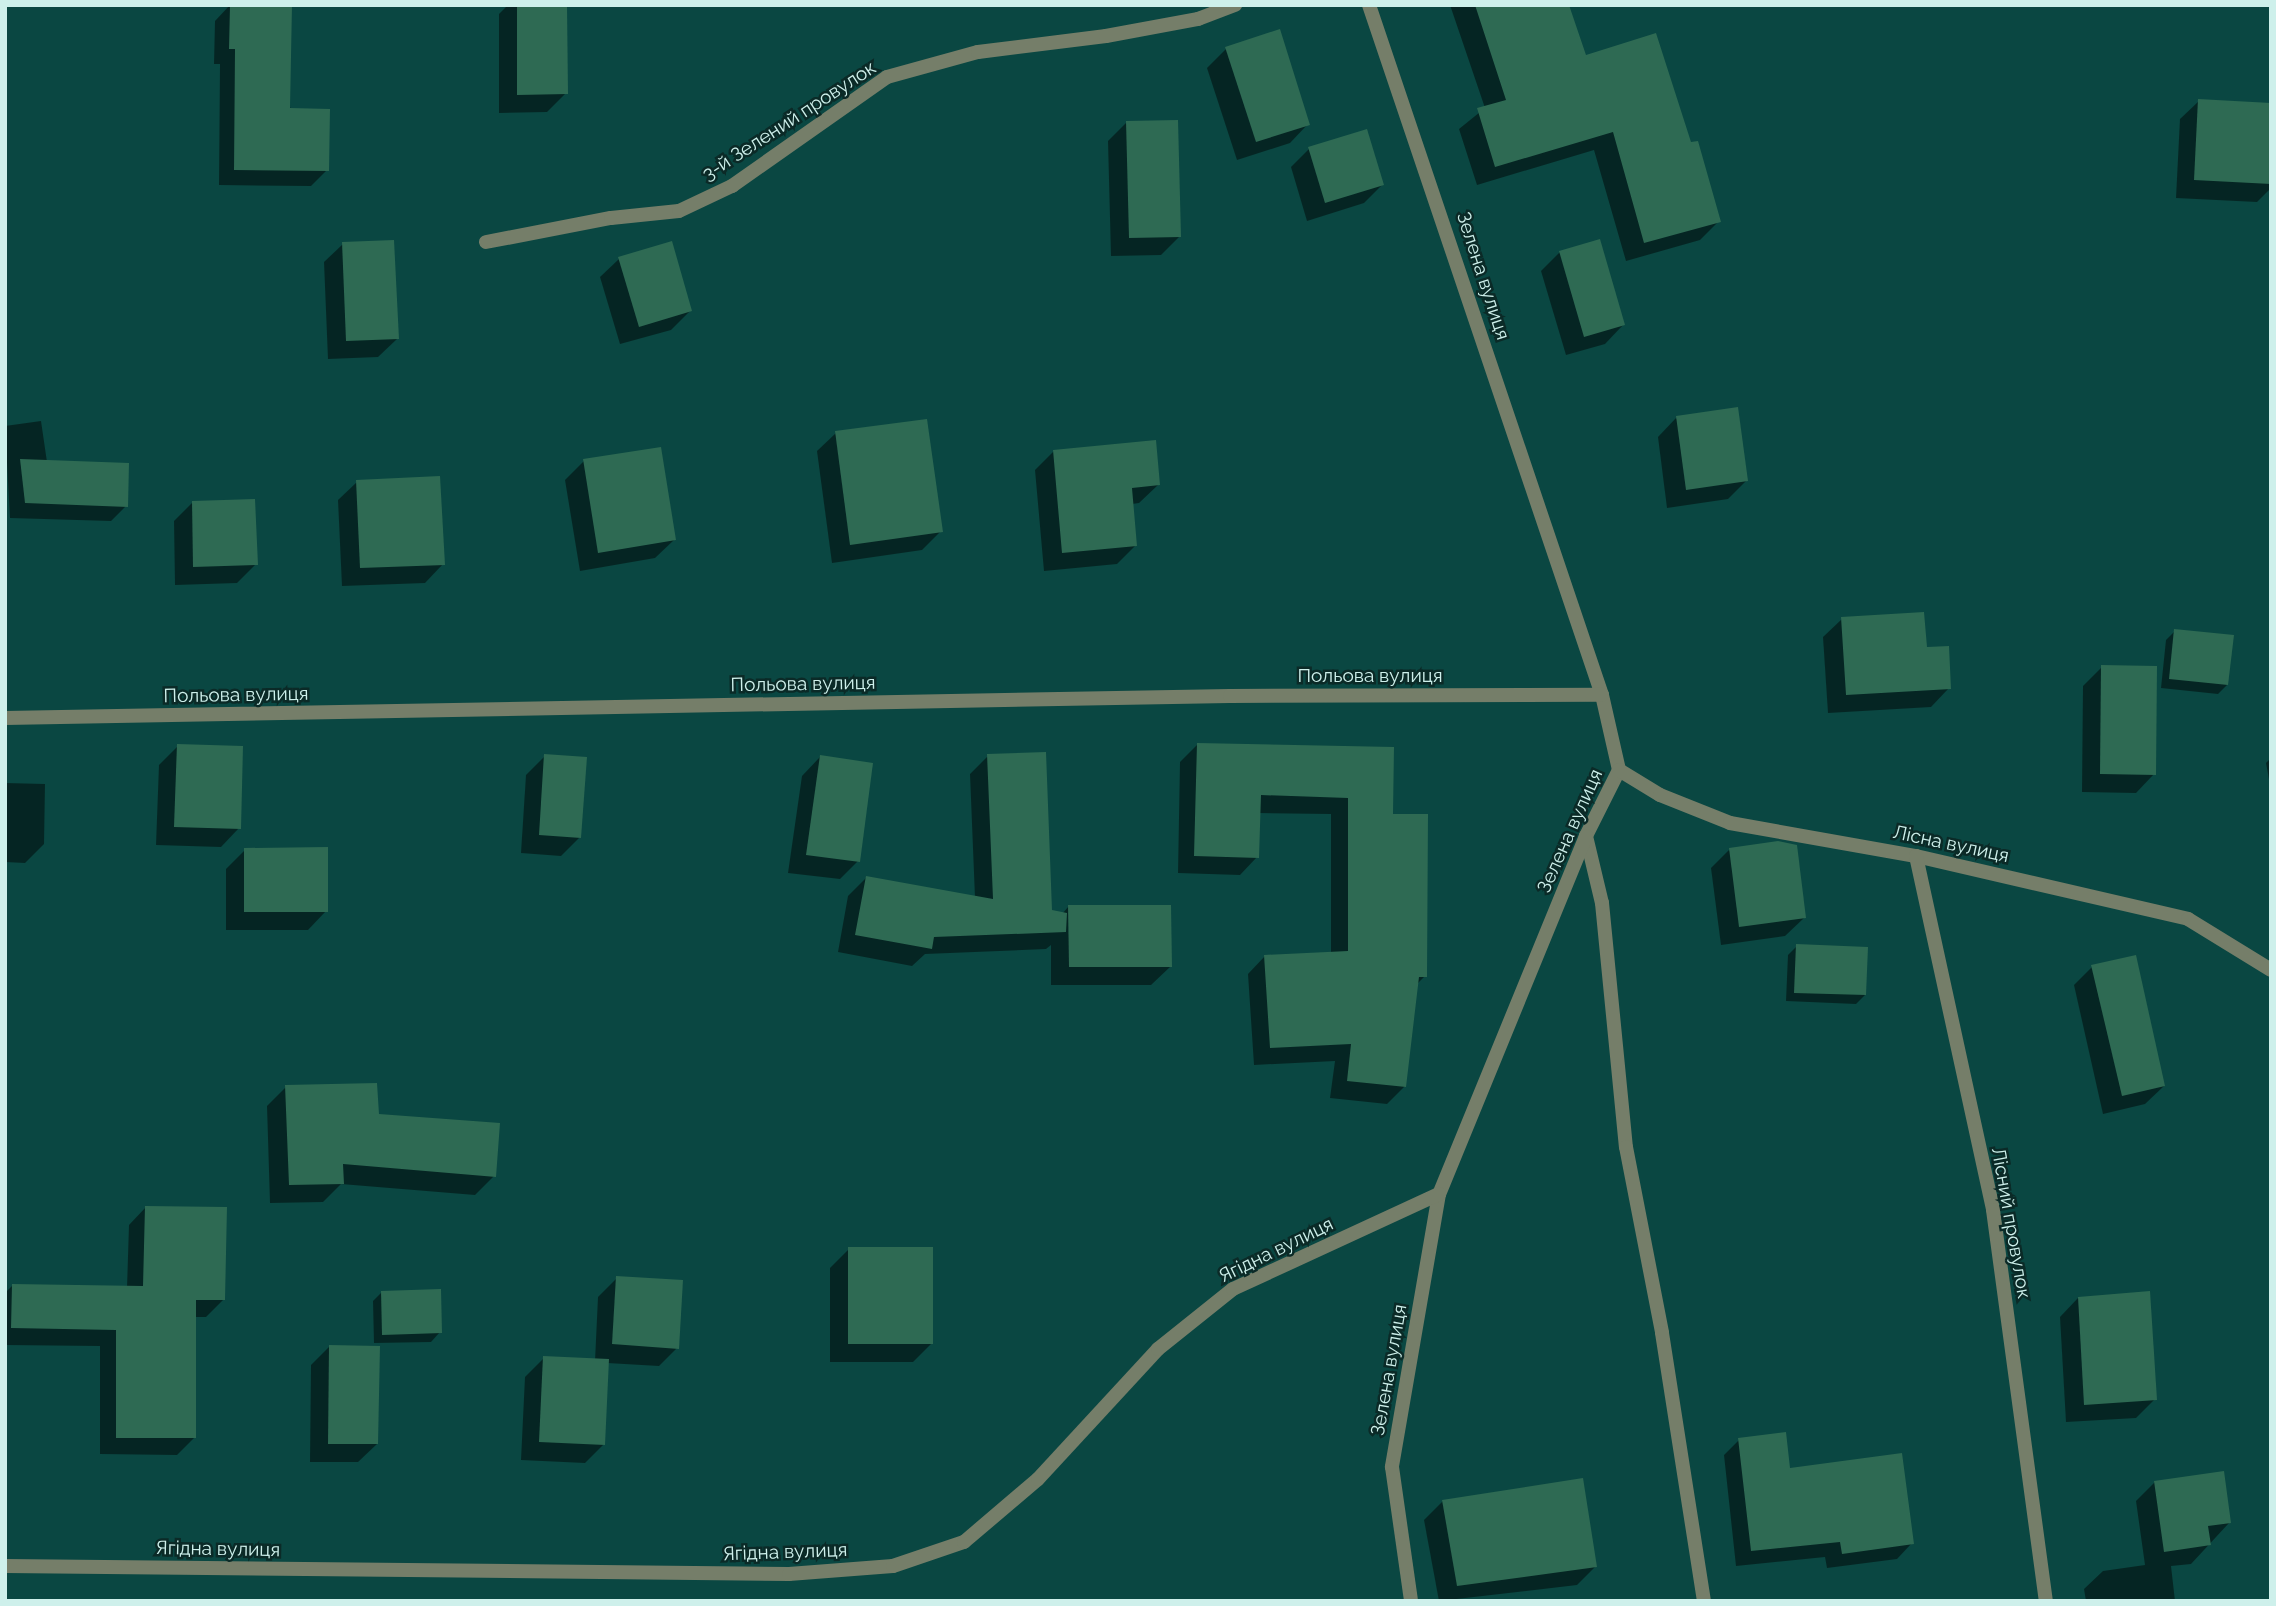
<!DOCTYPE html>
<html>
<head>
<meta charset="utf-8">
<style>
	body { margin:0 }
	#map { position:relative; width:2276px; height:1606px; overflow:hidden; background:#0a4742; font-family:Raleway,sans-serif }
	div>[style] { position:absolute }
	[style*='--x'] { left:calc(var(--x)*1px); top:calc(var(--y)*1px); width:calc(var(--w)*1px); rotate:calc(var(--a)*1deg) }
	.shadow>* { inset:0; background:#0007 }
	.building>* { inset:0; background:#2e6a53 }
	.lane>* { height:14px; margin:-7px; padding:0 7px; transform-origin:7px; border-radius:7px; background:#757e69 }
	.street>* { height:14px; margin:-7px; padding:0 7px; transform-origin:7px; border-radius:7px; background:#757e69 }
	span { translate:-50% -50%; white-space:nowrap; text-align:center; line-height:1.15; -webkit-text-stroke:5px #0b2a27; paint-order:stroke }
	.street-label { font-size:19px; color:#cef0eb }
	.frame { position:absolute; inset:0; border:7px solid #cef0eb; pointer-events:none }
</style>
</head>
<body>
<div id="map">
	<div class="shadow">
		<i style="clip-path:polygon(230px 5px,327px 170px,311px 186px,219px 185px,220px 64px,214px 64px,215px 21px)"></i>
		<i style="clip-path:polygon(508px 5px,566px 5px,566px 93px,547px 112px,499px 113px,499px 14px)"></i>
		<i style="clip-path:polygon(1450px 5px,1567px 5px,1585px 57px,1690px 145px,1719px 221px,1700px 240px,1626px 261px,1594px 150px,1477px 185px,1459px 129px,1485px 108px)"></i>
		<i style="clip-path:polygon(1226px 49px,1308px 124px,1290px 143px,1237px 160px,1207px 68px)"></i>
		<i style="clip-path:polygon(2199px 101px,2271px 105px,2271px 188px,2257px 202px,2176px 198px,2180px 119px)"></i>
		<i style="clip-path:polygon(1126px 123px,1180px 236px,1161px 255px,1111px 256px,1108px 141px)"></i>
		<i style="clip-path:polygon(1309px 149px,1382px 185px,1364px 203px,1307px 221px,1291px 167px)"></i>
		<i style="clip-path:polygon(343px 244px,397px 339px,378px 357px,328px 359px,324px 262px)"></i>
		<i style="clip-path:polygon(1560px 252px,1623px 325px,1605px 344px,1566px 355px,1541px 271px)"></i>
		<i style="clip-path:polygon(619px 259px,690px 311px,671px 330px,620px 344px,600px 277px)"></i>
		<i style="clip-path:polygon(1676px 418px,1746px 481px,1728px 499px,1667px 508px,1658px 437px)"></i>
		<i style="clip-path:polygon(41px 421px,47px 462px,126px 506px,111px 521px,10px 518px,5px 426px)"></i>
		<i style="clip-path:polygon(836px 433px,941px 531px,922px 550px,832px 563px,817px 451px)"></i>
		<i style="clip-path:polygon(1054px 451px,1158px 485px,1139px 503px,1132px 504px,1136px 545px,1117px 564px,1044px 571px,1035px 470px)"></i>
		<i style="clip-path:polygon(584px 461px,674px 540px,655px 558px,580px 571px,565px 480px)"></i>
		<i style="clip-path:polygon(357px 482px,443px 564px,425px 583px,342px 586px,338px 500px)"></i>
		<i style="clip-path:polygon(192px 503px,256px 564px,237px 583px,175px 585px,174px 521px)"></i>
		<i style="clip-path:polygon(1842px 619px,1925px 649px,1949px 688px,1931px 707px,1828px 713px,1823px 637px)"></i>
		<i style="clip-path:polygon(2175px 631px,2227px 685px,2218px 694px,2161px 688px,2166px 640px)"></i>
		<i style="clip-path:polygon(2102px 667px,2154px 774px,2136px 793px,2082px 792px,2083px 686px)"></i>
		<i style="clip-path:polygon(1197px 745px,1392px 749px,1391px 816px,1425px 976px,1417px 984px,1405px 1086px,1387px 1104px,1330px 1098px,1335px 1061px,1254px 1065px,1248px 974px,1265px 956px,1331px 953px,1331px 814px,1258px 813px,1257px 857px,1240px 875px,1178px 873px,1180px 762px)"></i>
		<i style="clip-path:polygon(178px 746px,239px 828px,221px 847px,156px 845px,159px 765px)"></i>
		<i style="clip-path:polygon(545px 756px,580px 837px,561px 856px,521px 853px,526px 775px)"></i>
		<i style="clip-path:polygon(988px 756px,1051px 912px,1062px 914px,1069px 906px,1170px 967px,1151px 985px,1051px 985px,1051px 945px,1046px 949px,925px 954px,912px 966px,838px 952px,848px 896px,866px 878px,975px 898px,970px 774px)"></i>
		<i style="clip-path:polygon(820px 757px,858px 861px,840px 879px,788px 873px,802px 776px)"></i>
		<i style="clip-path:polygon(2271px 758px,2271px 790px,2266px 763px)"></i>
		<i style="clip-path:polygon(5px 783px,45px 784px,44px 844px,25px 863px,5px 862px)"></i>
		<i style="clip-path:polygon(245px 850px,326px 911px,308px 930px,226px 930px,226px 869px)"></i>
		<i style="clip-path:polygon(1729px 850px,1804px 918px,1785px 936px,1721px 945px,1711px 868px)"></i>
		<i style="clip-path:polygon(1797px 946px,1865px 995px,1856px 1004px,1786px 1001px,1788px 955px)"></i>
		<i style="clip-path:polygon(2092px 967px,2164px 1086px,2145px 1104px,2103px 1114px,2074px 985px)"></i>
		<i style="clip-path:polygon(286px 1087px,377px 1115px,494px 1176px,475px 1195px,341px 1184px,323px 1202px,270px 1203px,267px 1106px)"></i>
		<i style="clip-path:polygon(146px 1207px,223px 1300px,206px 1317px,195px 1317px,194px 1438px,177px 1455px,100px 1454px,100px 1346px,5px 1345px,5px 1293px,13px 1285px,127px 1288px,129px 1225px)"></i>
		<i style="clip-path:polygon(849px 1249px,932px 1343px,913px 1362px,830px 1362px,830px 1268px)"></i>
		<i style="clip-path:polygon(617px 1278px,677px 1348px,659px 1366px,607px 1363px,603px 1445px,585px 1463px,521px 1460px,525px 1377px,544px 1358px,595px 1361px,598px 1297px)"></i>
		<i style="clip-path:polygon(382px 1292px,440px 1332px,431px 1342px,374px 1343px,373px 1301px)"></i>
		<i style="clip-path:polygon(2078px 1298px,2155px 1399px,2136px 1418px,2066px 1422px,2060px 1317px)"></i>
		<i style="clip-path:polygon(329px 1347px,377px 1444px,358px 1462px,310px 1462px,311px 1365px)"></i>
		<i style="clip-path:polygon(1739px 1440px,1789px 1470px,1912px 1543px,1897px 1559px,1827px 1568px,1825px 1557px,1736px 1566px,1724px 1455px)"></i>
		<i style="clip-path:polygon(2155px 1482px,2229px 1523px,2191px 1564px,2171px 1566px,2175px 1601px,2086px 1601px,2084px 1589px,2103px 1571px,2145px 1565px,2136px 1501px)"></i>
		<i style="clip-path:polygon(1443px 1501px,1595px 1567px,1577px 1585px,1439px 1601px,1424px 1520px)"></i>
	</div>
	<div class="building">
		<i style="clip-path:polygon(230px 5px,292px 5px,290px 108px,330px 109px,329px 171px,234px 170px,235px 49px,229px 49px)"></i>
		<i style="clip-path:polygon(517px 5px,567px 5px,568px 94px,517px 95px)"></i>
		<i style="clip-path:polygon(1475px 5px,1569px 5px,1586px 55px,1656px 33px,1691px 142px,1698px 141px,1721px 222px,1644px 243px,1613px 132px,1495px 167px,1477px 108px,1506px 100px)"></i>
		<i style="clip-path:polygon(1280px 29px,1310px 125px,1256px 142px,1225px 47px)"></i>
		<i style="clip-path:polygon(2198px 99px,2271px 103px,2271px 184px,2194px 180px)"></i>
		<i style="clip-path:polygon(1178px 120px,1181px 237px,1129px 238px,1126px 121px)"></i>
		<i style="clip-path:polygon(1367px 129px,1384px 185px,1325px 203px,1308px 147px)"></i>
		<i style="clip-path:polygon(1600px 239px,1625px 325px,1584px 337px,1559px 251px)"></i>
		<i style="clip-path:polygon(394px 240px,399px 339px,346px 341px,342px 242px)"></i>
		<i style="clip-path:polygon(672px 241px,692px 311px,639px 327px,618px 257px)"></i>
		<i style="clip-path:polygon(1738px 407px,1748px 481px,1686px 490px,1676px 416px)"></i>
		<i style="clip-path:polygon(927px 419px,943px 532px,850px 545px,835px 431px)"></i>
		<i style="clip-path:polygon(1156px 440px,1160px 485px,1132px 488px,1137px 546px,1062px 553px,1053px 450px)"></i>
		<i style="clip-path:polygon(661px 447px,676px 540px,598px 553px,583px 459px)"></i>
		<i style="clip-path:polygon(20px 459px,129px 463px,128px 507px,25px 503px)"></i>
		<i style="clip-path:polygon(440px 476px,445px 565px,360px 568px,356px 480px)"></i>
		<i style="clip-path:polygon(255px 499px,258px 565px,193px 567px,192px 501px)"></i>
		<i style="clip-path:polygon(1924px 612px,1927px 647px,1949px 646px,1951px 689px,1846px 695px,1841px 617px)"></i>
		<i style="clip-path:polygon(2174px 629px,2234px 635px,2228px 685px,2169px 679px)"></i>
		<i style="clip-path:polygon(2101px 665px,2157px 666px,2156px 775px,2100px 774px)"></i>
		<i style="clip-path:polygon(1197px 743px,1394px 747px,1393px 814px,1428px 814px,1427px 977px,1419px 977px,1406px 1087px,1347px 1081px,1351px 1044px,1270px 1048px,1264px 955px,1348px 951px,1348px 798px,1261px 795px,1259px 858px,1194px 856px)"></i>
		<i style="clip-path:polygon(177px 744px,243px 746px,241px 829px,174px 827px)"></i>
		<i style="clip-path:polygon(1046px 752px,1052px 910px,1067px 913px,1066px 932px,934px 937px,932px 949px,855px 935px,866px 876px,993px 899px,987px 754px)"></i>
		<i style="clip-path:polygon(544px 754px,587px 757px,581px 838px,539px 835px)"></i>
		<i style="clip-path:polygon(820px 755px,873px 763px,860px 862px,806px 855px)"></i>
		<i style="clip-path:polygon(1778px 841px,1797px 845px,1806px 918px,1739px 927px,1729px 848px)"></i>
		<i style="clip-path:polygon(328px 847px,328px 912px,244px 912px,244px 848px)"></i>
		<i style="clip-path:polygon(1068px 905px,1171px 905px,1172px 967px,1069px 967px)"></i>
		<i style="clip-path:polygon(1796px 944px,1868px 947px,1866px 995px,1794px 993px)"></i>
		<i style="clip-path:polygon(2136px 955px,2165px 1086px,2122px 1096px,2091px 965px)"></i>
		<i style="clip-path:polygon(377px 1083px,379px 1114px,500px 1123px,496px 1177px,343px 1164px,344px 1184px,289px 1185px,285px 1085px)"></i>
		<i style="clip-path:polygon(145px 1206px,227px 1207px,225px 1300px,196px 1300px,196px 1438px,116px 1438px,116px 1330px,11px 1328px,12px 1284px,143px 1286px)"></i>
		<i style="clip-path:polygon(848px 1247px,933px 1247px,933px 1344px,848px 1344px)"></i>
		<i style="clip-path:polygon(616px 1276px,683px 1280px,679px 1349px,612px 1344px)"></i>
		<i style="clip-path:polygon(441px 1289px,442px 1333px,382px 1335px,381px 1291px)"></i>
		<i style="clip-path:polygon(2150px 1291px,2157px 1400px,2084px 1405px,2078px 1297px)"></i>
		<i style="clip-path:polygon(329px 1345px,380px 1346px,378px 1444px,328px 1444px)"></i>
		<i style="clip-path:polygon(543px 1356px,609px 1359px,605px 1445px,539px 1442px)"></i>
		<i style="clip-path:polygon(1786px 1432px,1790px 1468px,1902px 1453px,1914px 1544px,1842px 1554px,1840px 1542px,1751px 1551px,1738px 1438px)"></i>
		<i style="clip-path:polygon(2224px 1471px,2231px 1523px,2208px 1526px,2211px 1545px,2164px 1552px,2154px 1481px)"></i>
		<i style="clip-path:polygon(1583px 1478px,1597px 1567px,1457px 1586px,1442px 1500px)"></i>
	</div>
	<div class="lane">
		<i style="--x:1586;--y:836;--w:69;--a:76.6"></i>
		<i style="--x:1602;--y:903;--w:245;--a:84.4"></i>
		<i style="--x:1626;--y:1147;--w:189;--a:79"></i>
		<i style="--x:1662;--y:1333;--w:271;--a:81.1"></i>
	</div>
	<div class="street">
		<i style="--x:1369;--y:5;--w:728;--a:71.34"></i>
		<i style="--x:1602;--y:695;--w:77;--a:77.2"></i>
		<i style="--x:1619;--y:770;--w:74;--a:116.6"></i>
		<i style="--x:1586;--y:836;--w:387;--a:112.3"></i>
		<i style="--x:1439;--y:1194;--w:277;--a:99.8"></i>
		<i style="--x:1392;--y:1467;--w:135;--a:81.9"></i>
		<i style="--x:486;--y:242;--w:127;--a:-10.9"></i>
		<i style="--x:611;--y:218;--w:68;--a:-5.9"></i>
		<i style="--x:679;--y:211;--w:59;--a:-25.3"></i>
		<i style="--x:732;--y:186;--w:189;--a:-35.1"></i>
		<i style="--x:887;--y:77;--w:94;--a:-15.4"></i>
		<i style="--x:978;--y:52;--w:129;--a:-7.1"></i>
		<i style="--x:1106;--y:36;--w:94;--a:-10.5"></i>
		<i style="--x:1198;--y:19;--w:40;--a:-21"></i>
		<i style="--x:5;--y:718;--w:1225;--a:-1.03"></i>
		<i style="--x:1230;--y:696;--w:372;--a:-0.2"></i>
		<i style="--x:1619;--y:770;--w:48;--a:31.4"></i>
		<i style="--x:1660;--y:795;--w:75;--a:21.8"></i>
		<i style="--x:1730;--y:823;--w:189;--a:10.1"></i>
		<i style="--x:1916;--y:856;--w:279;--a:13"></i>
		<i style="--x:2188;--y:919;--w:97;--a:31.6"></i>
		<i style="--x:1916;--y:856;--w:362;--a:77.7"></i>
		<i style="--x:1993;--y:1210;--w:395;--a:82.3"></i>
		<i style="--x:5;--y:1566;--w:784;--a:0.58"></i>
		<i style="--x:789;--y:1574;--w:104;--a:-4.4"></i>
		<i style="--x:893;--y:1566;--w:75;--a:-18.7"></i>
		<i style="--x:964;--y:1542;--w:97;--a:-40.4"></i>
		<i style="--x:1038;--y:1479;--w:177;--a:-47.3"></i>
		<i style="--x:1158;--y:1349;--w:96;--a:-38.7"></i>
		<i style="--x:1233;--y:1289;--w:227;--a:-24.8"></i>
	</div>
	<div class="street-label">
		<span style="left:789px;top:121px;rotate:-33deg">3-й Зелений провулок</span>
		<span style="left:1483px;top:276px;rotate:72deg">Зелена вулиця</span>
		<span style="left:1370px;top:676px">Польова вулиця</span>
		<span style="left:803px;top:684px;rotate:-1deg">Польова вулиця</span>
		<span style="left:236px;top:695px;rotate:-1deg">Польова вулиця</span>
		<span style="left:1570px;top:831px;rotate:-66deg">Зелена вулиця</span>
		<span style="left:1951px;top:844px;rotate:12deg">Лісна вулиця</span>
		<span style="left:2011px;top:1223px;rotate:80deg">Лісний провулок</span>
		<span style="left:1276px;top:1250px;rotate:-26deg">Ягідна вулиця</span>
		<span style="left:1389px;top:1370px;rotate:-80deg">Зелена вулиця</span>
		<span style="left:218px;top:1549px;rotate:1deg">Ягідна вулиця</span>
		<span style="left:785px;top:1552px;rotate:-2deg">Ягідна вулиця</span>
	</div>
	<div class="frame"></div>
</div>
</body>
</html>
